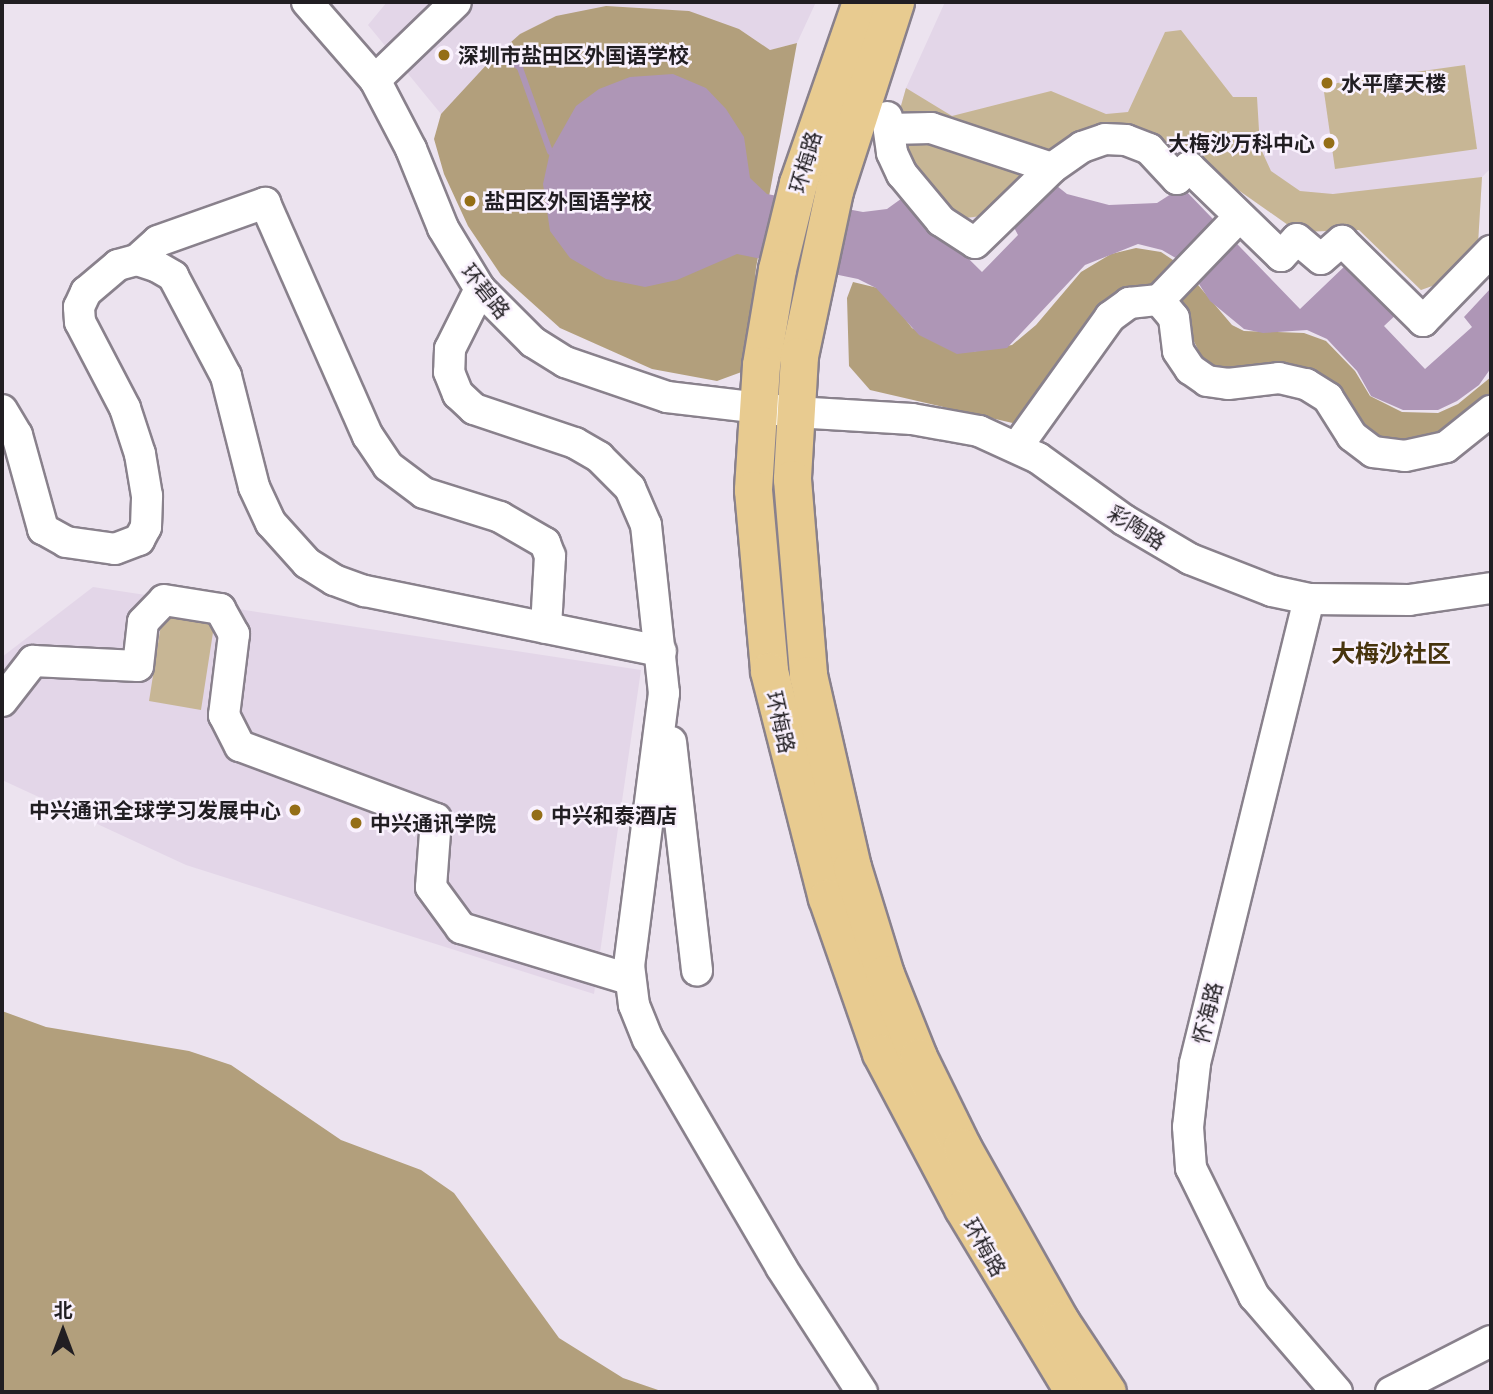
<!DOCTYPE html>
<html>
<head>
<meta charset="utf-8">
<style>
	body { margin:0 }
	#map { position:relative; width:1493px; height:1394px; overflow:hidden; background:#ece3ef; font-family:"Asap Condensed","Noto Sans SC",sans-serif }
	div>[style] { position:absolute }
	[style*='--x'] { left:calc(var(--x)*1px); top:calc(var(--y)*1px); width:calc(var(--w)*1px); rotate:calc(var(--a)*1deg) }
	.built>* { inset:0; background:#e3d6e8 }
	.green>* { inset:0; background:#c7b695 }
	.forest>* { inset:0; background:#b29f7c }
	.water>* { inset:0; background:#ae96b6 }
	.stream>* { height:6px; margin:-3px; padding:0 3px; transform-origin:3px; border-radius:3px; background:#ae96b6 }
	.roads { filter:drop-shadow(2px 0 #89818c) drop-shadow(-2px 0 #89818c) drop-shadow(0 2px #89818c) drop-shadow(0 -2px #89818c) }
	.minor>* { height:30px; margin:-15px; padding:0 15px; transform-origin:15px; border-radius:15px; background:#fff }
	.major>* { height:37px; margin:-18.5px; padding:0 18.5px; transform-origin:18.5px; border-radius:18.5px; background:#e8cb90 }
	.dots>* { width:19px; height:19px; translate:-50% -50%; box-sizing:border-box; border:4px solid #f9f1fd; border-radius:50% }
	span { translate:-50% -50%; white-space:nowrap; text-align:center; line-height:1.15; -webkit-text-stroke:5px #f9f1fd; paint-order:stroke }
	.poi-label { font-size:21px; color:#211e22; font-weight:700 }
	.left { translate:0 -50%; text-align:left }
	.right { translate:-100% -50%; text-align:right }
	.street-label { font-size:21px; color:#211e22 }
	.quarter-label { font-size:24px; color:#47340d; font-weight:700 }
	.frame { position:absolute; inset:0; border:4px solid #211e22; pointer-events:none }
	.north { position:absolute; left:28px; top:1296px; width:70px; height:70px; -webkit-text-stroke:5px #f9f1fd; paint-order:stroke; rotate:0deg; font-size:19px; font-weight:700; line-height:28px; text-align:center; color:#211e22 }
	.north::after { content:''; display:block; margin:auto; width:24px; height:32px; background:#211e22; clip-path:polygon(50% 0,100% 100%,50% 72%,0 100%) }
</style>
</head>
<body>
<div id="map">
	<div class="built">
		<i style="clip-path:polygon(387px 2px,816px 2px,797px 43px,770px 50px,739px 29px,556px 16px,520px 34px,441px 114px,368px 25px)"></i>
		<i style="clip-path:polygon(945px 2px,1491px 2px,1491px 168px,1482px 177px,1478px 244px,1435px 285px,1421px 290px,1359px 230px,1298px 232px,1177px 147px,1137px 132px,978px 219px,965px 218px,893px 134px,906px 88px)"></i>
		<i style="clip-path:polygon(93px 587px,641px 670px,594px 994px,186px 865px,2px 780px,2px 657px)"></i>
	</div>
	<div class="green">
		<i style="clip-path:polygon(1181px 30px,1233px 97px,1257px 97px,1260px 147px,1271px 171px,1300px 191px,1333px 194px,1482px 177px,1478px 244px,1435px 285px,1421px 290px,1359px 230px,1298px 232px,1177px 147px,1137px 132px,990px 215px,965px 218px,951px 213px,912px 170px,893px 134px,906px 88px,952px 116px,1051px 91px,1106px 114px,1128px 112px,1165px 32px)"></i>
		<i style="clip-path:polygon(1465px 65px,1477px 149px,1335px 169px,1323px 85px)"></i>
		<i style="clip-path:polygon(164px 605px,216px 613px,201px 710px,149px 701px)"></i>
	</div>
	<div class="forest">
		<i style="clip-path:polygon(606px 6px,689px 11px,739px 29px,770px 50px,797px 43px,756px 268px,747px 370px,717px 381px,652px 369px,560px 328px,501px 275px,468px 226px,444px 174px,434px 139px,441px 114px,490px 61px,520px 34px,556px 16px)"></i>
		<i style="clip-path:polygon(1136px 248px,1161px 252px,1182px 266px,1232px 325px,1244px 331px,1304px 333px,1326px 341px,1355px 371px,1370px 396px,1402px 412px,1438px 413px,1458px 404px,1491px 377px,1491px 402px,1448px 440px,1372px 444px,1342px 402px,1207px 367px,1184px 322px,1155px 289px,1026px 426px,870px 390px,849px 366px,847px 298px,853px 282px,882px 289px,912px 328px,943px 346px,971px 352px,1012px 345px,1036px 325px,1081px 272px,1111px 254px)"></i>
		<i style="clip-path:polygon(2px 1011px,46px 1027px,189px 1051px,231px 1065px,341px 1140px,421px 1170px,454px 1193px,559px 1338px,623px 1378px,664px 1392px,2px 1392px)"></i>
	</div>
	<div class="water">
		<i style="clip-path:polygon(673px 74px,706px 88px,726px 109px,744px 137px,750px 178px,767px 194px,863px 212px,887px 209px,905px 196px,982px 272px,1018px 235px,1010px 220px,1052px 182px,1067px 194px,1109px 205px,1157px 203px,1182px 187px,1300px 309px,1347px 264px,1400px 311px,1384px 326px,1425px 369px,1472px 327px,1464px 317px,1491px 288px,1491px 368px,1479px 385px,1457px 401px,1438px 410px,1403px 410px,1371px 396px,1357px 371px,1327px 339px,1307px 330px,1263px 333px,1244px 329px,1210px 301px,1186px 264px,1162px 250px,1138px 244px,1085px 265px,1007px 348px,957px 354px,919px 335px,876px 288px,858px 279px,737px 254px,677px 280px,645px 287px,606px 279px,570px 258px,550px 231px,543px 184px,550px 152px,576px 106px,599px 89px,630px 77px)"></i>
	</div>
	<div class="stream">
		<i style="--x:506;--y:57;--w:18;--a:38"></i>
		<i style="--x:520;--y:68;--w:89;--a:70.3"></i>
	</div>
	<div class="roads">
		<div class="minor">
			<i style="--x:307;--y:2;--w:103;--a:48.9"></i>
			<i style="--x:375;--y:80;--w:78;--a:62.4"></i>
			<i style="--x:411;--y:149;--w:85;--a:67.9"></i>
			<i style="--x:443;--y:228;--w:71;--a:58.8"></i>
			<i style="--x:480;--y:289;--w:75;--a:45"></i>
			<i style="--x:533;--y:342;--w:38;--a:32"></i>
			<i style="--x:565;--y:362;--w:108;--a:18.9"></i>
			<i style="--x:667;--y:397;--w:129;--a:6.7"></i>
			<i style="--x:795;--y:412;--w:117;--a:3.4"></i>
			<i style="--x:912;--y:419;--w:68;--a:10.2"></i>
			<i style="--x:979;--y:431;--w:65;--a:24.6"></i>
			<i style="--x:1038;--y:458;--w:106;--a:35.8"></i>
			<i style="--x:1124;--y:520;--w:77;--a:30.6"></i>
			<i style="--x:1190;--y:559;--w:88;--a:21.3"></i>
			<i style="--x:1272;--y:591;--w:38;--a:12"></i>
			<i style="--x:1309;--y:599;--w:100;--a:0.6"></i>
			<i style="--x:1409;--y:600;--w:83;--a:-8.3"></i>
			<i style="--x:375;--y:80;--w:112;--a:-43.9"></i>
			<i style="--x:887;--y:117;--w:36;--a:82"></i>
			<i style="--x:892;--y:153;--w:23;--a:65"></i>
			<i style="--x:902;--y:174;--w:61;--a:50.3"></i>
			<i style="--x:941;--y:221;--w:40;--a:32.9"></i>
			<i style="--x:975;--y:243;--w:107;--a:-44.2"></i>
			<i style="--x:1052;--y:168;--w:37;--a:-35"></i>
			<i style="--x:1082;--y:147;--w:24;--a:-19"></i>
			<i style="--x:1105;--y:139;--w:21;--a:3"></i>
			<i style="--x:1126;--y:140;--w:25;--a:21"></i>
			<i style="--x:1149;--y:149;--w:41;--a:47"></i>
			<i style="--x:1177;--y:179;--w:17;--a:-45"></i>
			<i style="--x:1189;--y:167;--w:128;--a:44.1"></i>
			<i style="--x:1281;--y:256;--w:23;--a:-47"></i>
			<i style="--x:1297;--y:239;--w:31;--a:40"></i>
			<i style="--x:1321;--y:259;--w:28;--a:-41"></i>
			<i style="--x:1342;--y:241;--w:114;--a:44.6"></i>
			<i style="--x:1423;--y:321;--w:98;--a:-45.8"></i>
			<i style="--x:889;--y:129;--w:42;--a:-1.4"></i>
			<i style="--x:931;--y:128;--w:127;--a:18.3"></i>
			<i style="--x:1239;--y:217;--w:115;--a:133.9"></i>
			<i style="--x:1159;--y:300;--w:23;--a:50"></i>
			<i style="--x:1174;--y:318;--w:33;--a:83"></i>
			<i style="--x:1178;--y:351;--w:22;--a:56"></i>
			<i style="--x:1190;--y:369;--w:21;--a:35"></i>
			<i style="--x:1207;--y:381;--w:21;--a:8"></i>
			<i style="--x:1228;--y:384;--w:51;--a:-6.7"></i>
			<i style="--x:1279;--y:378;--w:28;--a:13"></i>
			<i style="--x:1306;--y:384;--w:26;--a:32"></i>
			<i style="--x:1328;--y:398;--w:45;--a:57.7"></i>
			<i style="--x:1352;--y:436;--w:26;--a:37"></i>
			<i style="--x:1373;--y:452;--w:32;--a:7"></i>
			<i style="--x:1405;--y:456;--w:42;--a:-12.4"></i>
			<i style="--x:1446;--y:447;--w:58;--a:-38.7"></i>
			<i style="--x:137;--y:260;--w:28;--a:-42"></i>
			<i style="--x:158;--y:241;--w:114;--a:-19.6"></i>
			<i style="--x:265;--y:203;--w:255;--a:66.2"></i>
			<i style="--x:368;--y:436;--w:36;--a:56"></i>
			<i style="--x:388;--y:466;--w:45;--a:36.9"></i>
			<i style="--x:424;--y:493;--w:80;--a:17.5"></i>
			<i style="--x:500;--y:517;--w:52;--a:30"></i>
			<i style="--x:545;--y:543;--w:14;--a:69"></i>
			<i style="--x:550;--y:556;--w:72;--a:93.2"></i>
			<i style="--x:480;--y:289;--w:67;--a:116.6"></i>
			<i style="--x:450;--y:349;--w:23;--a:92"></i>
			<i style="--x:449;--y:372;--w:24;--a:68"></i>
			<i style="--x:458;--y:394;--w:22;--a:43"></i>
			<i style="--x:474;--y:409;--w:107;--a:18.6"></i>
			<i style="--x:575;--y:443;--w:28;--a:30"></i>
			<i style="--x:599;--y:457;--w:44;--a:45"></i>
			<i style="--x:630;--y:488;--w:40;--a:66.6"></i>
			<i style="--x:646;--y:525;--w:169;--a:83.9"></i>
			<i style="--x:664;--y:693;--w:274;--a:97.3"></i>
			<i style="--x:629;--y:965;--w:40;--a:82.9"></i>
			<i style="--x:634;--y:1005;--w:37;--a:68"></i>
			<i style="--x:648;--y:1039;--w:264;--a:59.7"></i>
			<i style="--x:781;--y:1267;--w:149;--a:57.1"></i>
			<i style="--x:2;--y:410;--w:29;--a:59"></i>
			<i style="--x:17;--y:435;--w:98;--a:74.5"></i>
			<i style="--x:43;--y:529;--w:26;--a:29"></i>
			<i style="--x:66;--y:542;--w:49;--a:8.1"></i>
			<i style="--x:115;--y:549;--w:26;--a:-21"></i>
			<i style="--x:139;--y:540;--w:15;--a:-62"></i>
			<i style="--x:146;--y:527;--w:31;--a:-88"></i>
			<i style="--x:147;--y:496;--w:43;--a:-99.5"></i>
			<i style="--x:140;--y:454;--w:48;--a:-108.1"></i>
			<i style="--x:125;--y:408;--w:97;--a:-117.6"></i>
			<i style="--x:80;--y:322;--w:15;--a:-94"></i>
			<i style="--x:79;--y:307;--w:17;--a:-65"></i>
			<i style="--x:86;--y:292;--w:42;--a:-40.2"></i>
			<i style="--x:118;--y:265;--w:20;--a:-15"></i>
			<i style="--x:137;--y:260;--w:20;--a:18"></i>
			<i style="--x:156;--y:266;--w:20;--a:30"></i>
			<i style="--x:173;--y:276;--w:113;--a:62.1"></i>
			<i style="--x:226;--y:376;--w:114;--a:75.8"></i>
			<i style="--x:254;--y:487;--w:40;--a:65"></i>
			<i style="--x:271;--y:523;--w:54;--a:48"></i>
			<i style="--x:307;--y:563;--w:32;--a:32"></i>
			<i style="--x:334;--y:580;--w:33;--a:20"></i>
			<i style="--x:365;--y:591;--w:302;--a:11.5"></i>
			<i style="--x:1017;--y:447;--w:160;--a:-54.4"></i>
			<i style="--x:1110;--y:317;--w:24;--a:-36"></i>
			<i style="--x:1129;--y:303;--w:30;--a:-6"></i>
			<i style="--x:1309;--y:599;--w:479;--a:103.8"></i>
			<i style="--x:1195;--y:1064;--w:63;--a:96.3"></i>
			<i style="--x:1188;--y:1127;--w:41;--a:85.8"></i>
			<i style="--x:1191;--y:1168;--w:143;--a:63.8"></i>
			<i style="--x:1254;--y:1296;--w:127;--a:49.2"></i>
			<i style="--x:2;--y:701;--w:51;--a:-52.2"></i>
			<i style="--x:33;--y:661;--w:105;--a:2.7"></i>
			<i style="--x:138;--y:666;--w:44;--a:-83.5"></i>
			<i style="--x:143;--y:622;--w:30;--a:-46"></i>
			<i style="--x:164;--y:600;--w:57;--a:9.1"></i>
			<i style="--x:220;--y:609;--w:29;--a:61"></i>
			<i style="--x:234;--y:634;--w:82;--a:97"></i>
			<i style="--x:224;--y:715;--w:35;--a:63"></i>
			<i style="--x:240;--y:746;--w:209;--a:20.4"></i>
			<i style="--x:436;--y:819;--w:68;--a:94.2"></i>
			<i style="--x:431;--y:887;--w:51;--a:53.8"></i>
			<i style="--x:461;--y:928;--w:176;--a:16.9"></i>
			<i style="--x:671;--y:742;--w:230;--a:83.5"></i>
			<i style="--x:1391;--y:1392;--w:112;--a:-27"></i>
		</div>
		<div class="major">
			<i style="--x:861;--y:2;--w:192;--a:109.2"></i>
			<i style="--x:798;--y:183;--w:89;--a:103.7"></i>
			<i style="--x:777;--y:269;--w:97;--a:99.5"></i>
			<i style="--x:761;--y:365;--w:125;--a:93.7"></i>
			<i style="--x:753;--y:490;--w:182;--a:84.9"></i>
			<i style="--x:769;--y:671;--w:234;--a:75.7"></i>
			<i style="--x:827;--y:898;--w:164;--a:70.8"></i>
			<i style="--x:881;--y:1053;--w:175;--a:62.1"></i>
			<i style="--x:963;--y:1208;--w:215;--a:58.9"></i>
			<i style="--x:895;--y:2;--w:199;--a:107.9"></i>
			<i style="--x:834;--y:191;--w:169;--a:102"></i>
			<i style="--x:799;--y:356;--w:123;--a:93.3"></i>
			<i style="--x:792;--y:479;--w:197;--a:85.3"></i>
			<i style="--x:808;--y:675;--w:197;--a:77.1"></i>
			<i style="--x:852;--y:867;--w:112;--a:72.9"></i>
			<i style="--x:885;--y:974;--w:89;--a:68.3"></i>
			<i style="--x:918;--y:1057;--w:100;--a:63.9"></i>
			<i style="--x:962;--y:1147;--w:200;--a:60.6"></i>
			<i style="--x:1060;--y:1321;--w:85;--a:56.5"></i>
		</div>
	</div>
	<div class="dots">
		<i style="left:444px;top:55px;background:#946e17"></i>
		<i style="left:1327px;top:83px;background:#946e17"></i>
		<i style="left:1329px;top:143px;background:#946e17"></i>
		<i style="left:470px;top:201px;background:#946e17"></i>
		<i style="left:295px;top:810px;background:#946e17"></i>
		<i style="left:537px;top:815px;background:#946e17"></i>
		<i style="left:356px;top:823px;background:#946e17"></i>
	</div>
	<div class="poi-label">
		<span class="left" style="left:458px;top:55px">深圳市盐田区外国语学校</span>
		<span class="left" style="left:1341px;top:83px">水平摩天楼</span>
		<span class="right" style="left:1315px;top:143px">大梅沙万科中心</span>
		<span class="left" style="left:484px;top:201px">盐田区外国语学校</span>
		<span class="right" style="left:281px;top:810px">中兴通讯全球学习发展中心</span>
		<span class="left" style="left:551px;top:815px">中兴和泰酒店</span>
		<span class="left" style="left:370px;top:823px">中兴通讯学院</span>
	</div>
	<div class="street-label">
		<span style="left:805px;top:162px;rotate:-74deg">环梅路</span>
		<span style="left:486px;top:291px;rotate:51deg">环碧路</span>
		<span style="left:1137px;top:527px;rotate:32deg">彩陶路</span>
		<span style="left:781px;top:722px;rotate:77deg">环梅路</span>
		<span style="left:1207px;top:1013px;rotate:-76deg">怀海路</span>
		<span style="left:985px;top:1247px;rotate:60deg">环梅路</span>
	</div>
	<div class="quarter-label">
		<span style="left:1391px;top:654px">大梅沙社区</span>
	</div>
	<div class="frame"></div>
	<div class="north">北</div>
</div>
</body>
</html>
